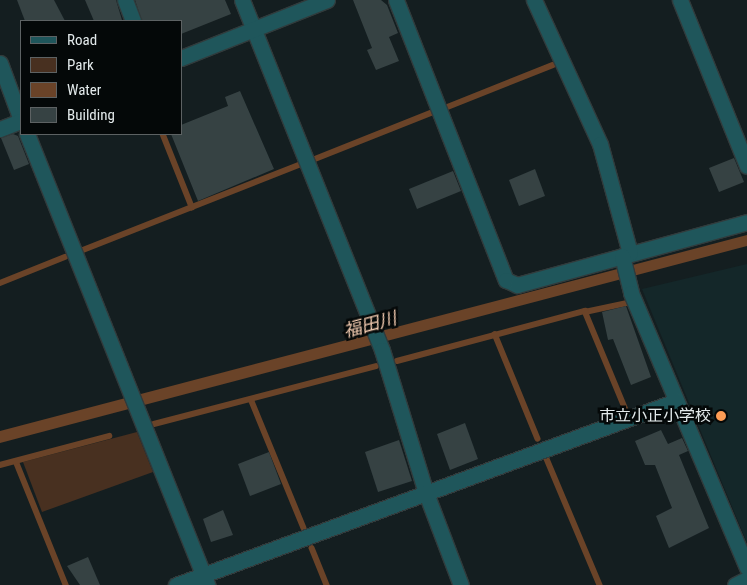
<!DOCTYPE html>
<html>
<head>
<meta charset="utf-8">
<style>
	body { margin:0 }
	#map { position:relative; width:747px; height:585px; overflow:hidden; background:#141e20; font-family:"Roboto Condensed","Noto Sans JP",sans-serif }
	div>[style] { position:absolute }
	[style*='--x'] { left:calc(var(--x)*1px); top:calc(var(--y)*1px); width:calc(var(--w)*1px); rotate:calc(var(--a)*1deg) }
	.built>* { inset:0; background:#142729 }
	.green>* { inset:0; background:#483020 }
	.water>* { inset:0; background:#6a4328 }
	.stream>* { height:5.5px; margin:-2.75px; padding:0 2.75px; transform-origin:2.75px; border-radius:2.75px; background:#6a4328 }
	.building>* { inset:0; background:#364243 }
	.roads { filter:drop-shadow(1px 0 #313b3c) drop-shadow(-1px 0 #313b3c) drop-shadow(0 1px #313b3c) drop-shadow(0 -1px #313b3c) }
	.minor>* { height:15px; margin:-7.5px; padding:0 7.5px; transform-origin:7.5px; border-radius:7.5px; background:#1f565b }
	.dots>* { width:14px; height:14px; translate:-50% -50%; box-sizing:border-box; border:2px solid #040808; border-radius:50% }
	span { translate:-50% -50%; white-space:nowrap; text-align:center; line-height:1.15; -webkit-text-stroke:5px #040808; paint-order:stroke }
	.poi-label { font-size:16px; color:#e3eaeb }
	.right { translate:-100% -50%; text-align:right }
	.water-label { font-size:18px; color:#f6ceb3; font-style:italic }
	.legend { position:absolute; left:20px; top:20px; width:162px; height:115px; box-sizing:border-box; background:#040808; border:1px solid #5d6263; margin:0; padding:6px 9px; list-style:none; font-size:15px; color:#e3eaeb }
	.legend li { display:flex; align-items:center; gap:10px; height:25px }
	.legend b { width:25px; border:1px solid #5d6263 }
</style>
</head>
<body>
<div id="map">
	<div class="built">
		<i style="clip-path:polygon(747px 264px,747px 543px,642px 289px)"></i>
	</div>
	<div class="green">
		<i style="clip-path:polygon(137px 432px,153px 472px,42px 512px,23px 462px)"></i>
	</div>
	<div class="water">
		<i style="clip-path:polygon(747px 235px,747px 246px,0 443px,0 431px)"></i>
	</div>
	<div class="stream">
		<i style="--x:445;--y:108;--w:116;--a:-21.7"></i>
		<i style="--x:163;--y:134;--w:79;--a:68.3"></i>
		<i style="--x:315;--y:159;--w:127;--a:-21.7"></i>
		<i style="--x:83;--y:250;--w:232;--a:-21.5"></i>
		<i style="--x:0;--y:283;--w:70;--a:-21.8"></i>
		<i style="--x:585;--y:312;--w:43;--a:-12.1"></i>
		<i style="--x:495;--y:334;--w:113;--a:67.7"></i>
		<i style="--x:397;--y:361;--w:195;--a:-14.9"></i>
		<i style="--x:585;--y:311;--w:107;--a:67.5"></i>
		<i style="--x:251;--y:399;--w:139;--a:67.7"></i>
		<i style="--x:154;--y:424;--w:229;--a:-14.6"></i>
		<i style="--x:547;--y:459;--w:137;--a:67.2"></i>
		<i style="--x:16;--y:461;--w:134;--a:68"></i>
		<i style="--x:0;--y:465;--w:113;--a:-14.9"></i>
		<i style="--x:312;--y:548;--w:40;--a:68"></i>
	</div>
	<div class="building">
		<i style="clip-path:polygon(17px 0,54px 0,65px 21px,25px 21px)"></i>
		<i style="clip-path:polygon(85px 0,116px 0,122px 20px,94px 21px)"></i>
		<i style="clip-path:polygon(135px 0,225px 0,231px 14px,181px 34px,181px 21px,142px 21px)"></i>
		<i style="clip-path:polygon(353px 0,381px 0,387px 5px,398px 33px,389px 37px,399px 61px,376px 70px,367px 50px,372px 48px)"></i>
		<i style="clip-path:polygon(240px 91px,274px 169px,198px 201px,171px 134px,181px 134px,181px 125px,228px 106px,225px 97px)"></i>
		<i style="clip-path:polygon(13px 134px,18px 136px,29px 164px,14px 170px,1px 138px)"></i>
		<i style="clip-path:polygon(734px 158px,744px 182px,719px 192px,709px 168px)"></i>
		<i style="clip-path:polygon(535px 169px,545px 196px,519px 206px,509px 180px)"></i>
		<i style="clip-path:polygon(453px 171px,461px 191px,417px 209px,409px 189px)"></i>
		<i style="clip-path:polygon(626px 306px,651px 377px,631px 385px,613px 339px,608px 340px,602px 312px)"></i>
		<i style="clip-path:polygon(465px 423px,478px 459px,450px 470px,437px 434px)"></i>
		<i style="clip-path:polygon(661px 430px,668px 444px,682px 438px,688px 451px,679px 455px,709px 528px,669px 548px,656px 516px,672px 508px,655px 465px,645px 465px,635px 441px)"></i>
		<i style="clip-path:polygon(399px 440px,412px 481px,378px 492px,365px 452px)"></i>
		<i style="clip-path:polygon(269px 452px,281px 484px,250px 496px,238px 464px)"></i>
		<i style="clip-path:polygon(223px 510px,233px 535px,211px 542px,203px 519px)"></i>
		<i style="clip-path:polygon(88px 557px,100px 585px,80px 585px,67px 566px)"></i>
	</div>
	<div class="roads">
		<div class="minor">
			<i style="--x:125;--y:0;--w:22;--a:69"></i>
			<i style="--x:242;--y:0;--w:377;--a:68.2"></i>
			<i style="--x:382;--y:350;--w:150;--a:72.9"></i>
			<i style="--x:426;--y:493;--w:98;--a:69.2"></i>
			<i style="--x:396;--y:0;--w:301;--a:68.6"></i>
			<i style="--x:506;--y:280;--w:12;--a:24"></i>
			<i style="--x:517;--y:285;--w:238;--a:-15.3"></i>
			<i style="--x:534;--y:0;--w:158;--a:65.4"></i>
			<i style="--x:600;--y:144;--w:113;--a:74.6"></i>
			<i style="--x:680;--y:0;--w:179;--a:68"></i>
			<i style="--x:181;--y:58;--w:157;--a:-21.7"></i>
			<i style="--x:0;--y:63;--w:61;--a:69.8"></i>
			<i style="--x:0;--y:129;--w:22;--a:-21"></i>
			<i style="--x:27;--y:134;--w:486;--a:68.2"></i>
			<i style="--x:622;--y:256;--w:38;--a:76"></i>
			<i style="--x:631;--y:293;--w:298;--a:67.1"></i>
			<i style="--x:176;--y:585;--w:533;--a:-20.2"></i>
			<i style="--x:735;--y:585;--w:13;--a:-27"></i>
		</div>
	</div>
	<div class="dots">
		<i style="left:721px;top:416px;background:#fd9d55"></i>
	</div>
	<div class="poi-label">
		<span class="right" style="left:711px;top:416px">市立小正小学校</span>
	</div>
	<div class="water-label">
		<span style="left:370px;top:325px;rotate:-15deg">福田川</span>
	</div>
	<ul class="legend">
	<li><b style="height:6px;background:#1f565b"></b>Road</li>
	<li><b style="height:14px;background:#483020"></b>Park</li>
	<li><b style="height:14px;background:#6a4328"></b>Water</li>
	<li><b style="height:14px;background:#364243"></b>Building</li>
	</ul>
</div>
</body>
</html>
